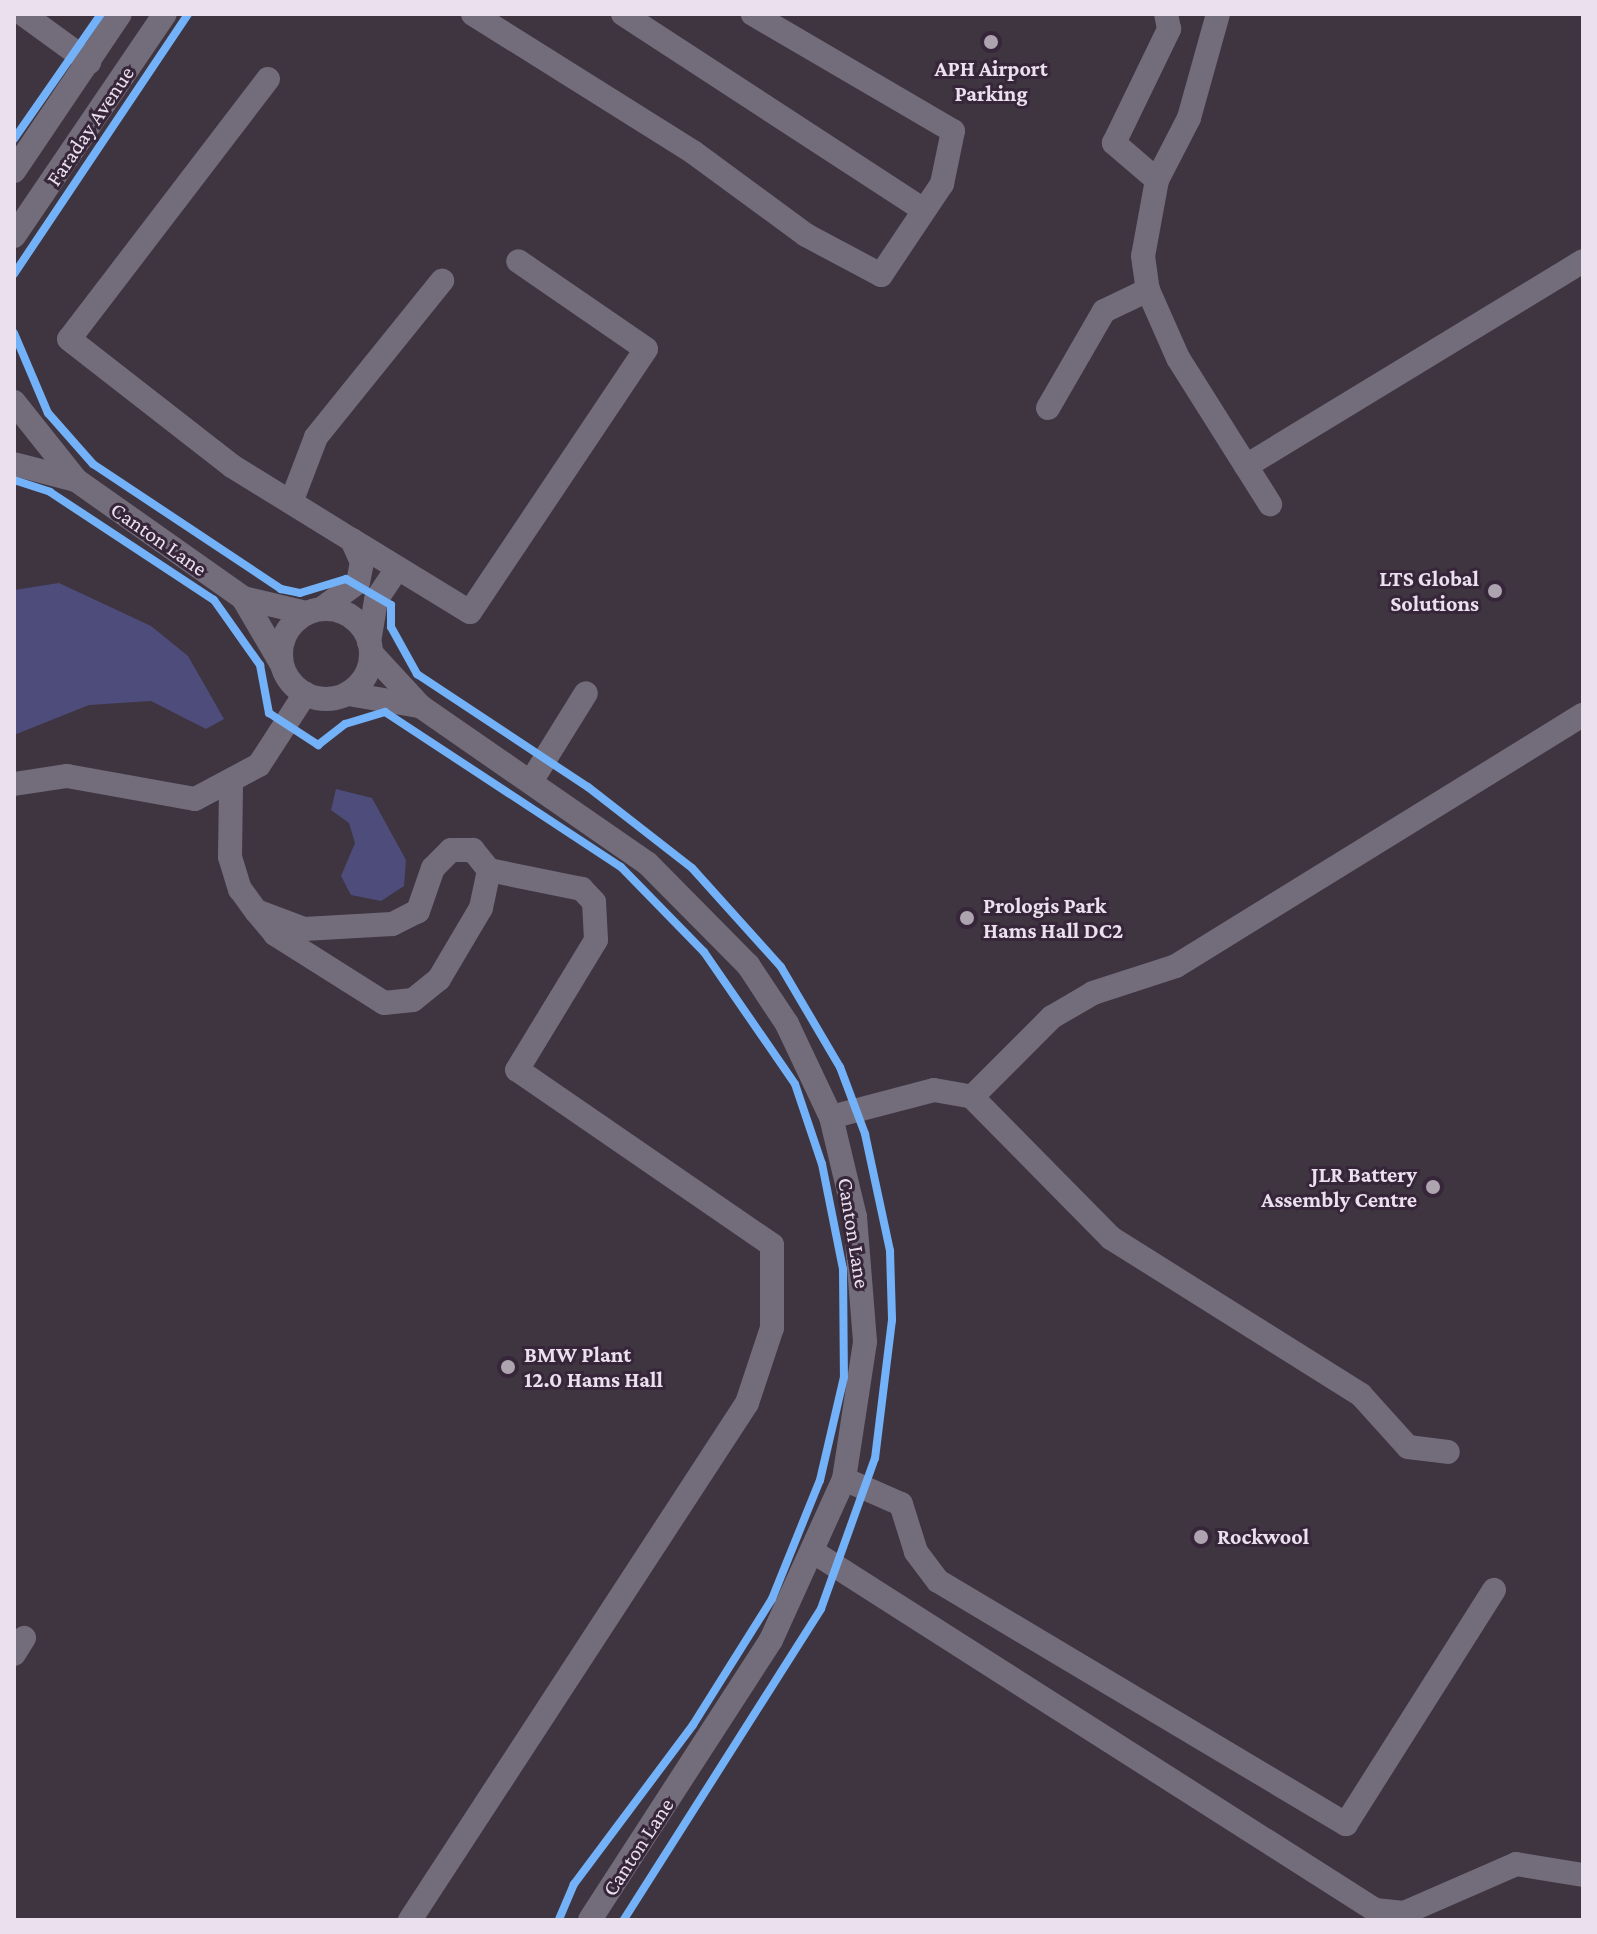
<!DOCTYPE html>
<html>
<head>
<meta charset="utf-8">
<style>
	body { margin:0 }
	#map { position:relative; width:1597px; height:1934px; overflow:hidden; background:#3e3540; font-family:"Crimson Pro",serif }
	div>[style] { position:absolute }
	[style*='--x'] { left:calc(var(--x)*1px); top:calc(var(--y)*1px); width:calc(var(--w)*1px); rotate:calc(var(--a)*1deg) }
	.water>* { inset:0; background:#4d4c7b }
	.minor>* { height:24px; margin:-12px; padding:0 12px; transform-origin:12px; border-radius:12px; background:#736c7a }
	.minor>.ring { margin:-12px; padding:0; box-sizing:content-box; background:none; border:24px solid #736c7a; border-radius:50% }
	.cycleway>* { height:8px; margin:-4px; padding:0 4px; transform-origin:4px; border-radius:4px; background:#73b2f8 }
	.dots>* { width:22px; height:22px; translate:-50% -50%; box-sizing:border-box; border:4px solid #37263a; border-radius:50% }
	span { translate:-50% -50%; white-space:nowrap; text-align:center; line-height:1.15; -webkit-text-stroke:6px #37263a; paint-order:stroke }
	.poi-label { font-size:22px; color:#ebe0ed; font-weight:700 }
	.right { translate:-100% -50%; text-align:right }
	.left { translate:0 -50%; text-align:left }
	.street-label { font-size:22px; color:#ebe0ed }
	.frame { position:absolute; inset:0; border:16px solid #ebe0ed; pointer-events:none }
</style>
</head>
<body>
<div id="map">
	<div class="water">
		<i style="clip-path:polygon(59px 583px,151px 626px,188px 656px,224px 719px,206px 729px,151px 701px,89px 705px,14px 735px,14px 590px)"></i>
		<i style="clip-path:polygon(336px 789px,372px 798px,406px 860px,404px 886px,381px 901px,351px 895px,341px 876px,355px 843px,349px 823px,331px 810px)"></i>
	</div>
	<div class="minor">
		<i style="--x:23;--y:14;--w:82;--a:36"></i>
		<i style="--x:473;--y:14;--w:260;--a:32.1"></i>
		<i style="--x:693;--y:152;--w:140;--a:36.3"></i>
		<i style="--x:806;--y:235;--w:85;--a:28.1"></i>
		<i style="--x:881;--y:275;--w:110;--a:-56.2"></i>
		<i style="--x:942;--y:184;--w:54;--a:-78.3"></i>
		<i style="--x:953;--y:131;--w:232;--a:-149.7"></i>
		<i style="--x:623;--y:14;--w:359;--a:33.1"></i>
		<i style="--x:1218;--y:14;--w:108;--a:105.6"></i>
		<i style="--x:1189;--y:118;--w:70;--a:117.3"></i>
		<i style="--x:1157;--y:180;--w:77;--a:100.4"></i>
		<i style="--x:1143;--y:256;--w:34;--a:82"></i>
		<i style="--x:1148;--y:290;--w:74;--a:66.2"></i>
		<i style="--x:1178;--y:358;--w:173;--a:57.8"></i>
		<i style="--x:268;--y:79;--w:327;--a:127.4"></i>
		<i style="--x:69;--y:339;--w:207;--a:37.9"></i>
		<i style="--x:232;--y:466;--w:141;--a:31.7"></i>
		<i style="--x:352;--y:540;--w:24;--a:66"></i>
		<i style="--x:362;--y:562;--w:20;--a:101"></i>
		<i style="--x:358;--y:582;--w:42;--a:143.7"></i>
		<i style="--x:14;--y:171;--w:189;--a:-56"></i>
		<i style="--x:1157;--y:180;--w:57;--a:-139.3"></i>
		<i style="--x:1114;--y:143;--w:127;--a:-64.2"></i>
		<i style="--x:1169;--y:29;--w:15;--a:-101"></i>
		<i style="--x:14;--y:236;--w:268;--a:-55.8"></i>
		<i style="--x:14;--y:402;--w:100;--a:51.5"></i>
		<i style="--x:76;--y:480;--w:204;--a:35.2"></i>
		<i style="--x:243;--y:598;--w:66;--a:13.2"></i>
		<i style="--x:1048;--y:408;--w:112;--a:-60"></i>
		<i style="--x:1104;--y:311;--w:49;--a:-25.5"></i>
		<i style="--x:14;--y:464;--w:64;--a:14.5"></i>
		<i style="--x:1246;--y:466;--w:394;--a:-31.3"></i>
		<i style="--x:292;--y:500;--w:67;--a:-69.1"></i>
		<i style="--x:316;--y:437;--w:201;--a:-51.1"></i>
		<i style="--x:352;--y:540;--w:138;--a:31.4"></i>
		<i style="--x:470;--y:612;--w:316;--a:-56.2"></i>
		<i style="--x:646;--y:349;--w:155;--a:-145.5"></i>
		<i style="--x:243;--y:598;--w:75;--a:59.7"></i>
		<i class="ring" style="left:281px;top:609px;width:66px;height:66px"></i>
		<i style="--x:369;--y:642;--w:43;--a:-80.5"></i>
		<i style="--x:376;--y:600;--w:37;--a:-56"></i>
		<i style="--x:371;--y:653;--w:72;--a:47.2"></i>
		<i style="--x:420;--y:706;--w:276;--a:34.7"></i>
		<i style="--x:647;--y:863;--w:144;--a:45.3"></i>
		<i style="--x:748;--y:965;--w:71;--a:56.5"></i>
		<i style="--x:787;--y:1024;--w:103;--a:64.7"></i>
		<i style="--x:831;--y:1117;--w:103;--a:76.5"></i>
		<i style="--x:855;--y:1217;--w:125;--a:85.4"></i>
		<i style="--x:865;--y:1342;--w:139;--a:98.7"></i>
		<i style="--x:844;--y:1479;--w:177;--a:114.4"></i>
		<i style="--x:771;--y:1640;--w:333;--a:122.9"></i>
		<i style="--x:348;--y:694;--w:73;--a:9.5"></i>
		<i style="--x:532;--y:780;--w:102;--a:-58.2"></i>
		<i style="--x:14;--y:784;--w:54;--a:-8.6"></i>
		<i style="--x:67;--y:776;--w:130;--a:10.2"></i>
		<i style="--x:195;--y:799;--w:72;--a:-28"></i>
		<i style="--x:259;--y:765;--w:85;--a:-57.1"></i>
		<i style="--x:231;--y:786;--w:71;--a:90.8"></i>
		<i style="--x:230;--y:857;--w:34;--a:73"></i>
		<i style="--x:240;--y:889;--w:27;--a:54"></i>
		<i style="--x:256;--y:911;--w:30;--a:50"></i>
		<i style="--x:275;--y:934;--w:129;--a:32.3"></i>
		<i style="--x:384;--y:1003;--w:29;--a:-6"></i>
		<i style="--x:413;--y:1000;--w:33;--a:-39"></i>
		<i style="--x:439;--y:979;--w:82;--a:-59.4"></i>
		<i style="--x:481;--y:908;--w:39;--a:-78"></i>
		<i style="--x:489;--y:870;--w:26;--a:-129"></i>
		<i style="--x:473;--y:850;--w:22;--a:180"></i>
		<i style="--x:451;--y:850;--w:25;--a:135"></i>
		<i style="--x:433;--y:868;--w:46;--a:109.2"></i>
		<i style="--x:418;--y:911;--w:29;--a:153"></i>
		<i style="--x:392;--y:924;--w:88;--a:176.7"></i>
		<i style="--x:304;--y:929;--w:51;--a:-159.4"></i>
		<i style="--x:972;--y:1097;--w:113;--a:-45"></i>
		<i style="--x:1052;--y:1017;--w:48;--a:-30.3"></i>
		<i style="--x:1093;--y:993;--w:87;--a:-18"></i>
		<i style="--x:1176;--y:966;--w:478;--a:-31.7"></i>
		<i style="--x:831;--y:1117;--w:106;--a:-14.7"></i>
		<i style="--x:934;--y:1090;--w:39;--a:10"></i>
		<i style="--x:972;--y:1097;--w:198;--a:45.4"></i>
		<i style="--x:1111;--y:1238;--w:295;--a:32.1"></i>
		<i style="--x:1361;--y:1395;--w:70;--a:47.9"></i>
		<i style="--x:1408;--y:1447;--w:40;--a:7.1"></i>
		<i style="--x:844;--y:1479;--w:62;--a:23.7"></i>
		<i style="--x:901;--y:1504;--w:50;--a:72.6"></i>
		<i style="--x:916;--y:1552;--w:36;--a:53"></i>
		<i style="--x:938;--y:1581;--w:475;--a:30.8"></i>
		<i style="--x:1346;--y:1824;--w:277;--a:-57.7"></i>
		<i style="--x:815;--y:1553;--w:664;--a:32.52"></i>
		<i style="--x:1375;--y:1910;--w:29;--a:6"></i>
		<i style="--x:1404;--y:1913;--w:122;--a:-23.6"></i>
		<i style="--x:1516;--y:1864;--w:68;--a:9.3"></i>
		<i style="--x:14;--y:1654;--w:19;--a:-58"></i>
		<i style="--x:410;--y:1920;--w:617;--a:-56.9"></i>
		<i style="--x:747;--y:1403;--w:79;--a:-71.6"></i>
		<i style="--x:772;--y:1328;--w:83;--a:-90"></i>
		<i style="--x:772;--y:1245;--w:309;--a:-145.5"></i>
		<i style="--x:517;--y:1070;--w:152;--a:-58.7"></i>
		<i style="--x:596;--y:940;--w:38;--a:-93"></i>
		<i style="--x:594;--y:902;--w:18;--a:-133"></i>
		<i style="--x:582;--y:889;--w:95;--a:-168.5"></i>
	</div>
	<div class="cycleway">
		<i style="--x:14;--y:139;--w:152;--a:-55.2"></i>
		<i style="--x:14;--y:274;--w:313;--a:-56.2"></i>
		<i style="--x:14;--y:333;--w:87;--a:67"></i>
		<i style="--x:48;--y:413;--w:68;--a:48.6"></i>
		<i style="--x:93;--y:464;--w:226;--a:33.6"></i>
		<i style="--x:281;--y:589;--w:19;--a:12"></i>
		<i style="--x:300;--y:593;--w:48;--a:-16.9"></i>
		<i style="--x:346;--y:579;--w:52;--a:30"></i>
		<i style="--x:391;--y:605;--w:22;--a:90"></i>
		<i style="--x:391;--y:627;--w:54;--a:61"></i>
		<i style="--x:417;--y:674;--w:205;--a:33.5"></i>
		<i style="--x:588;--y:787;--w:132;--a:37.9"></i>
		<i style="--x:692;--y:868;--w:133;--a:48"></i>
		<i style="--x:781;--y:967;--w:116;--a:59.5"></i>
		<i style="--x:840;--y:1067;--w:72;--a:69.5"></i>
		<i style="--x:865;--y:1134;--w:120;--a:77.9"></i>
		<i style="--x:890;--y:1251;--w:69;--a:88.3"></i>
		<i style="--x:892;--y:1320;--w:139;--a:97"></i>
		<i style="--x:875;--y:1458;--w:160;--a:109.7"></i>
		<i style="--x:821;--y:1609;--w:368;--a:122.4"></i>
		<i style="--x:14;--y:480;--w:38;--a:18"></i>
		<i style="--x:50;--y:492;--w:196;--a:33.4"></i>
		<i style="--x:214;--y:600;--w:80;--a:54.7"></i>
		<i style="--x:260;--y:665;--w:49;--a:79.4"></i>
		<i style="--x:269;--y:713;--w:59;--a:33.1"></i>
		<i style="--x:318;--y:745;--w:34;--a:-38"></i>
		<i style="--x:345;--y:724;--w:42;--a:-16.7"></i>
		<i style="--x:385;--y:712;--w:282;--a:33.3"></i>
		<i style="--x:621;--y:867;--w:119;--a:45.7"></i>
		<i style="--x:704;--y:952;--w:160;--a:55.4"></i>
		<i style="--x:795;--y:1084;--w:84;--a:71.4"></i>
		<i style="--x:822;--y:1164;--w:107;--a:78.7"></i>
		<i style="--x:843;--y:1269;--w:108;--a:89.5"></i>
		<i style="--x:844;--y:1377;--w:106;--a:103.1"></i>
		<i style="--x:820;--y:1480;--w:128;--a:112"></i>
		<i style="--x:772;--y:1599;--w:149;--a:122.1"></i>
		<i style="--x:693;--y:1725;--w:199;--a:126.8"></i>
		<i style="--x:574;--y:1884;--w:39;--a:113"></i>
	</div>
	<div class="dots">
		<i style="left:991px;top:42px;background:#aea4b0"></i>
		<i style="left:1495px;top:591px;background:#aea4b0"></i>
		<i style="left:967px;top:918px;background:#aea4b0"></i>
		<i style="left:1433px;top:1187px;background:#aea4b0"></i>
		<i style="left:508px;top:1367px;background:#aea4b0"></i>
		<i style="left:1201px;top:1537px;background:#aea4b0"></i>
	</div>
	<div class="poi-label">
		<span style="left:991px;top:81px">APH Airport<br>Parking</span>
		<span class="right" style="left:1479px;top:591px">LTS Global<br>Solutions</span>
		<span class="left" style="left:983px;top:918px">Prologis Park<br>Hams Hall DC2</span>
		<span class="right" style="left:1417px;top:1187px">JLR Battery<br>Assembly Centre</span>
		<span class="left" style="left:524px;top:1367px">BMW Plant<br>12.0 Hams Hall</span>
		<span class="left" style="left:1217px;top:1537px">Rockwool</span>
	</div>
	<div class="street-label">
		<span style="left:90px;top:126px;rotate:-56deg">Faraday Avenue</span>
		<span style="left:159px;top:539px;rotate:35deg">Canton Lane</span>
		<span style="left:854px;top:1233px;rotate:81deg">Canton Lane</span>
		<span style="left:638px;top:1847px;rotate:-57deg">Canton Lane</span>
	</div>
	<div class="frame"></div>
</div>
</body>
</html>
